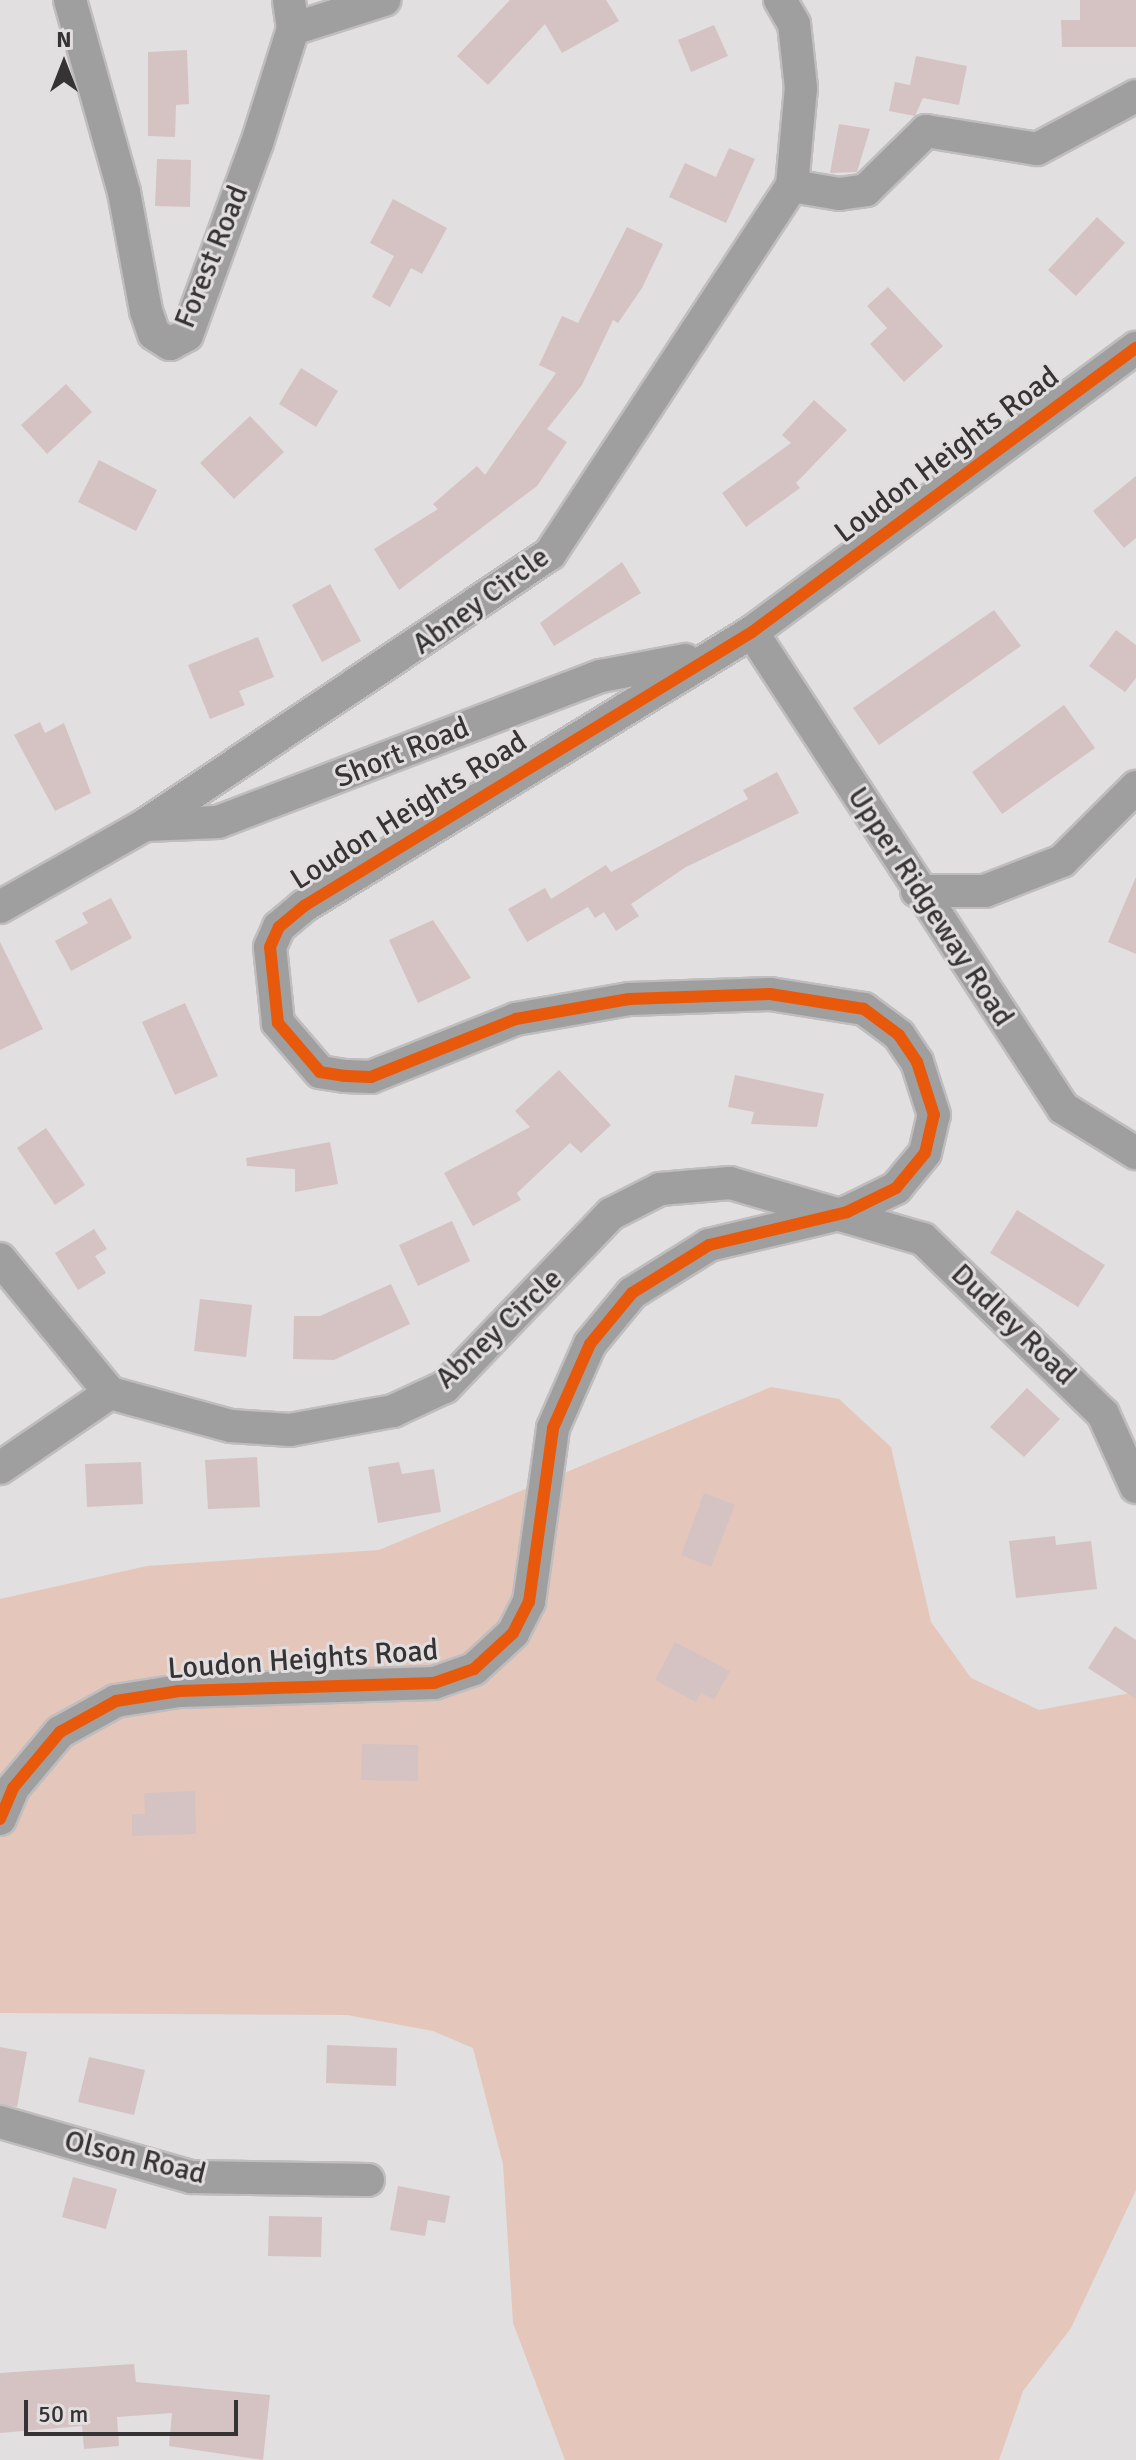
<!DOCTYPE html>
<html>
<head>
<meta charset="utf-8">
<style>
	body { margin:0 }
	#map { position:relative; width:1136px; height:2460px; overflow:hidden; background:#e1dfe0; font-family:Signika,sans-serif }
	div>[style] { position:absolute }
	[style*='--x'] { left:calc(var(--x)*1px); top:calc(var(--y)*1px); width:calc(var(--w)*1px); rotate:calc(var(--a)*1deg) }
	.green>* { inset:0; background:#e5c6ba }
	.building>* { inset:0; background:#d5c3c3 }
	.roads { filter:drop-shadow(2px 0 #bfbdbe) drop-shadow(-2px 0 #bfbdbe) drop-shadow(0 2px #bfbdbe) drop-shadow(0 -2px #bfbdbe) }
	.minor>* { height:32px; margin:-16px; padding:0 16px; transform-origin:16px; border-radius:16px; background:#a09fa0 }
	.cycleway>* { height:12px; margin:-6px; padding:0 6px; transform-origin:6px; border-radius:6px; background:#e8590c }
	span { translate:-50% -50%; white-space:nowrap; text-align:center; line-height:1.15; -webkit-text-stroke:6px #e2dedf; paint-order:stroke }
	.street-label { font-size:30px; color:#353334 }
	.north { position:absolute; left:24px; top:24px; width:80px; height:80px; -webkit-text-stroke:6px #e2dedf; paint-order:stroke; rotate:0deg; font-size:22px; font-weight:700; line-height:32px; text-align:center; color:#353334 }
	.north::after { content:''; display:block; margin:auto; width:28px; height:36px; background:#353334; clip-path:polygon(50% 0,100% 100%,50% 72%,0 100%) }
	.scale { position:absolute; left:24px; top:2400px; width:214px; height:36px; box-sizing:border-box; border:4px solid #353334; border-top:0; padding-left:10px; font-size:24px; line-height:28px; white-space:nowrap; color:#353334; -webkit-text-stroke:6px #e2dedf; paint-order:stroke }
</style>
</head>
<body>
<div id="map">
	<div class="green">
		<i style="clip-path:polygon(771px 1387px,839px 1399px,891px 1447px,931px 1622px,971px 1678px,1039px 1710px,1136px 1692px,1136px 2190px,1071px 2328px,1023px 2391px,999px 2460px,565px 2460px,513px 2323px,503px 2164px,473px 2048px,433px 2031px,347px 2015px,0 2013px,0 1599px,147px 1566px,379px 1550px)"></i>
	</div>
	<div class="building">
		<i style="clip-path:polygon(510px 0,606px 0,619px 21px,562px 53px,545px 24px,488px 85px,457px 56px)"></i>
		<i style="clip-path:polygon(1080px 0,1136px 0,1136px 47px,1062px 47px,1061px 20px,1080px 20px)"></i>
		<i style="clip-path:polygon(714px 25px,728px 56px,691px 72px,678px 40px)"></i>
		<i style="clip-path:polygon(187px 50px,189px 104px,176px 105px,175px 137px,148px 136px,148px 52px)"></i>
		<i style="clip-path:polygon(916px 56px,967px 66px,959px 105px,923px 98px,915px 116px,889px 111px,895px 82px,910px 85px)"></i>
		<i style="clip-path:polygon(839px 124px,870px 129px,857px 172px,830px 173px)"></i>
		<i style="clip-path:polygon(729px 148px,755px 159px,726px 223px,669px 197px,685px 163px,716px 177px)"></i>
		<i style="clip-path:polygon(157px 159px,191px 160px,190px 207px,155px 206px)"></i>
		<i style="clip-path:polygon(393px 199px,447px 228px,422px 274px,411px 268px,390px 307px,372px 297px,394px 256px,370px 243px)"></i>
		<i style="clip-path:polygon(1097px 217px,1125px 243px,1076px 296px,1048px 270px)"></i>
		<i style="clip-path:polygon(627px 227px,663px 244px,642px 288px,618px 323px,613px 320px,582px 385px,547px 429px,567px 442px,537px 486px,399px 590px,374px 549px,438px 509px,433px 504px,477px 466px,485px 475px,556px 373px,539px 365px,562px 316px,578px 323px)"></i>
		<i style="clip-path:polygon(888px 287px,943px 346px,904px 382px,870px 344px,887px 328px,867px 306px)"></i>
		<i style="clip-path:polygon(301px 368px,338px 391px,316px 427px,279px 404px)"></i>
		<i style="clip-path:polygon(66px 384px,92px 412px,47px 454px,21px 425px)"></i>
		<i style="clip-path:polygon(814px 400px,847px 430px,796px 483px,800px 488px,746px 527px,722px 493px,791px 443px,782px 435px)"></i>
		<i style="clip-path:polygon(250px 416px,284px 452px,234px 499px,200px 463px)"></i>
		<i style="clip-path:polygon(99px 460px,157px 490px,136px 531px,78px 502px)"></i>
		<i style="clip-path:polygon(1136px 476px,1136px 538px,1124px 548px,1093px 511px)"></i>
		<i style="clip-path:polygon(622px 562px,641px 593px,554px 646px,540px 623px)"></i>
		<i style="clip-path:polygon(330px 584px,361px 641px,322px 662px,292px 605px)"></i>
		<i style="clip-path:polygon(994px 610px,1021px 646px,879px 745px,853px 708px)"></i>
		<i style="clip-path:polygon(1116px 630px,1136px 645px,1136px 678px,1125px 692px,1089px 666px)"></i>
		<i style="clip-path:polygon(258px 637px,274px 677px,239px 691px,245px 705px,210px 719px,188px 665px)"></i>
		<i style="clip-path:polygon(1064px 705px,1095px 748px,1002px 814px,972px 772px)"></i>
		<i style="clip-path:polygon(40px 722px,45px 733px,64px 723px,91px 793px,55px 811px,14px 735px)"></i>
		<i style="clip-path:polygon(777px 772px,799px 813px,686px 867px,631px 904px,639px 916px,616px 931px,604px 912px,595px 918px,588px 907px,527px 942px,508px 909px,545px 888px,551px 899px,606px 865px,611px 872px,748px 799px,743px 790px)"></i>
		<i style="clip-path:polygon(1136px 877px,1136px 954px,1108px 942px)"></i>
		<i style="clip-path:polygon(111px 898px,132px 938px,71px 971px,55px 941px,88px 923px,82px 913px)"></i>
		<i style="clip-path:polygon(433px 920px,471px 978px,418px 1003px,389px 940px)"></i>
		<i style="clip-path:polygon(0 942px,43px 1029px,0 1050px)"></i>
		<i style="clip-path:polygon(185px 1003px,218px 1076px,175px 1095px,142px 1022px)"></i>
		<i style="clip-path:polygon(559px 1070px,611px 1125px,581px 1153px,570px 1143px,517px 1193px,521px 1200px,473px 1226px,444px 1173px,530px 1127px,515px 1111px)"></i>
		<i style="clip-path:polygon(735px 1075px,824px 1094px,817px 1127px,751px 1124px,754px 1112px,728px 1107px)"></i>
		<i style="clip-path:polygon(46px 1128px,85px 1185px,55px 1205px,17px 1148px)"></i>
		<i style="clip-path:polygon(330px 1142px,338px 1184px,295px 1192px,295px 1169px,247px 1166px,246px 1158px)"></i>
		<i style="clip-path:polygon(1017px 1210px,1105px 1265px,1078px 1307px,990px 1253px)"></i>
		<i style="clip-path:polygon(452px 1221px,470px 1261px,418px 1286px,399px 1245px)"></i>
		<i style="clip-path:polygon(94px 1229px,107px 1249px,95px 1256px,106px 1273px,78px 1290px,55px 1253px)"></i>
		<i style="clip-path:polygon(391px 1284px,410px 1324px,334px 1360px,293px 1359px,294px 1316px,320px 1316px)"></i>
		<i style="clip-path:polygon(200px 1299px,252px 1305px,246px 1357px,194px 1351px)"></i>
		<i style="clip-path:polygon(1027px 1388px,1060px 1419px,1024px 1457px,990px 1427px)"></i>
		<i style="clip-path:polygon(257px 1457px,260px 1507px,208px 1509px,205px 1460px)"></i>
		<i style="clip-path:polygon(141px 1462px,143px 1504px,87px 1507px,85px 1464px)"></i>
		<i style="clip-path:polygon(399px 1462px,402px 1474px,434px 1469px,441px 1512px,378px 1523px,368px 1467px)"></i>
		<i style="clip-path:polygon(704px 1493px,735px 1505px,711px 1567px,681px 1555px)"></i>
		<i style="clip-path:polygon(1055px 1536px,1056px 1545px,1091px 1541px,1097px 1589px,1016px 1598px,1009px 1541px)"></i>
		<i style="clip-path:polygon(1115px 1626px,1136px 1640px,1136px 1699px,1088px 1668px)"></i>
		<i style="clip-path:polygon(675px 1642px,730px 1671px,714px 1700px,701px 1693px,696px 1702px,655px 1680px)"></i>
		<i style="clip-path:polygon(362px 1744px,418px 1745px,418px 1781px,361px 1780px)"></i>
		<i style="clip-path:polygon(195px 1791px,196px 1834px,132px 1836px,132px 1814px,145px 1814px,144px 1793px)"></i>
		<i style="clip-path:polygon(327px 2045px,397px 2048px,396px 2086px,326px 2083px)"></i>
		<i style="clip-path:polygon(0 2047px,27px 2052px,17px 2107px,0 2104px)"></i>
		<i style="clip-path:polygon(89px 2057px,145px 2070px,134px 2115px,78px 2102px)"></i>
		<i style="clip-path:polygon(73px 2177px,117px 2189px,106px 2229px,62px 2217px)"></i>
		<i style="clip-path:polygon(398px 2186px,450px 2196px,445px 2223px,428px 2220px,425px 2236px,390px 2230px)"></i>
		<i style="clip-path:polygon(269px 2216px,322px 2217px,321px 2257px,268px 2256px)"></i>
		<i style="clip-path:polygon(134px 2364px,136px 2382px,270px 2395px,263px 2460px,169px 2446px,172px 2413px,117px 2417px,119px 2446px,84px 2449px,82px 2426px,0 2433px,0 2373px)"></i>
	</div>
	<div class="roads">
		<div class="minor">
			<i style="--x:70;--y:0;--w:199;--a:74.3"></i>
			<i style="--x:124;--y:192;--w:121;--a:79.5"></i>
			<i style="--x:146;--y:311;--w:24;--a:71"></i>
			<i style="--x:154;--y:334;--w:19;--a:32"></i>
			<i style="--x:170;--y:344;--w:19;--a:-28"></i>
			<i style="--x:187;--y:335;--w:204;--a:-70"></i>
			<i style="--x:257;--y:143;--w:120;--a:-72.5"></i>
			<i style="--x:293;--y:29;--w:29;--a:-98"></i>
			<i style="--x:293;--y:29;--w:96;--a:-17.7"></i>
			<i style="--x:792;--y:186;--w:48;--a:9.7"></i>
			<i style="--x:839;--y:194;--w:27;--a:-8"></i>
			<i style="--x:866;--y:190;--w:84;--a:-44.5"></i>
			<i style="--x:926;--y:131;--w:112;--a:9.2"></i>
			<i style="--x:1037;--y:149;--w:112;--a:-28.2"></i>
			<i style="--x:752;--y:632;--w:569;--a:56.84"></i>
			<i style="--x:1063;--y:1108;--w:86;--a:31.7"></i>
			<i style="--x:145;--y:825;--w:73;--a:-2.4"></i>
			<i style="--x:218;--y:822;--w:410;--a:-20.9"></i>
			<i style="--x:601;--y:676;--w:86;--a:-10.7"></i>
			<i style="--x:917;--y:891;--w:68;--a:0"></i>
			<i style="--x:985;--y:891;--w:83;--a:-21.3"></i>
			<i style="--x:1062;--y:861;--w:105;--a:-45"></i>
			<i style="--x:0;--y:907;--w:167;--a:-29.5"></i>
			<i style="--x:145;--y:825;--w:487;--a:-33.8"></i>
			<i style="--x:550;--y:554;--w:440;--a:-56.7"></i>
			<i style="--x:792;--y:186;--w:98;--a:-84.8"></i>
			<i style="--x:801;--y:88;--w:64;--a:-96.2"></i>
			<i style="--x:794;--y:24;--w:28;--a:-120"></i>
			<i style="--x:0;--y:1259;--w:173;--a:50.6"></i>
			<i style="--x:110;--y:1393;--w:125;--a:15.3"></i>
			<i style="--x:231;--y:1426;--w:59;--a:3.9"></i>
			<i style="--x:290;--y:1430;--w:105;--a:-10.5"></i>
			<i style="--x:393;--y:1411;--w:57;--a:-24.8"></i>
			<i style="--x:445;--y:1387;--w:240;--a:-46.2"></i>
			<i style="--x:611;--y:1214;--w:55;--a:-27"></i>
			<i style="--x:660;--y:1189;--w:70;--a:-4.9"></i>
			<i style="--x:730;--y:1183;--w:201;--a:16.2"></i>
			<i style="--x:923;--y:1239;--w:251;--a:44.2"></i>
			<i style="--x:1103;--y:1414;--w:80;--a:65.7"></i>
			<i style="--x:0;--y:1468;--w:133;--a:-34.3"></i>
			<i style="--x:0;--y:1819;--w:34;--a:-67"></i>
			<i style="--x:13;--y:1788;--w:73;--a:-50"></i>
			<i style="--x:60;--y:1732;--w:64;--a:-29"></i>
			<i style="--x:116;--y:1701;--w:64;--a:-9"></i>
			<i style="--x:179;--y:1691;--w:255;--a:-1.8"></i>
			<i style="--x:434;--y:1683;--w:42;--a:-19.3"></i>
			<i style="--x:474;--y:1669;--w:53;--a:-42.7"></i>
			<i style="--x:513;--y:1633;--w:35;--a:-63"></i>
			<i style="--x:529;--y:1602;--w:176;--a:-82.1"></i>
			<i style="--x:553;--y:1428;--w:92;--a:-66.2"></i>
			<i style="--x:590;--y:1344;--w:66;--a:-50.5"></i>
			<i style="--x:632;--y:1293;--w:91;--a:-31.9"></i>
			<i style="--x:709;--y:1245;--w:142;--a:-13.4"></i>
			<i style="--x:847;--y:1212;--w:55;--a:-26.1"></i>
			<i style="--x:896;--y:1188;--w:45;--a:-50.4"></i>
			<i style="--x:925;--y:1153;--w:39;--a:-77"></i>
			<i style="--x:934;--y:1115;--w:56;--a:-107.8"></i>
			<i style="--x:917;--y:1062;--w:32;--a:-124"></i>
			<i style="--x:899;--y:1035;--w:44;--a:-143.4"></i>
			<i style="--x:864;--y:1009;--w:95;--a:-170.9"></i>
			<i style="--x:770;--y:994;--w:141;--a:178"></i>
			<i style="--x:629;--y:999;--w:115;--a:170"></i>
			<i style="--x:516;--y:1019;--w:156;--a:158.2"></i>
			<i style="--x:371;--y:1077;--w:26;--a:-178"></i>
			<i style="--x:345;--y:1076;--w:25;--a:-171"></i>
			<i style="--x:320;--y:1072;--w:65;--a:-130.6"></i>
			<i style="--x:278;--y:1023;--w:76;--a:-96"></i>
			<i style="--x:270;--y:947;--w:22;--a:-66"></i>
			<i style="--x:279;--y:927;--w:33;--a:-40"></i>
			<i style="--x:304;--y:906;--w:525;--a:-31.45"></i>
			<i style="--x:752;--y:632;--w:478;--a:-36.5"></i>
			<i style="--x:0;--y:2122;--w:199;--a:16.1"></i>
			<i style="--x:191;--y:2177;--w:177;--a:1"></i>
		</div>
	</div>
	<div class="cycleway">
		<i style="--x:0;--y:1819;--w:34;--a:-67"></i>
		<i style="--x:13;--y:1788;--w:73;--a:-50"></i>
		<i style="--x:60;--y:1732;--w:64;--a:-29"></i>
		<i style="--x:116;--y:1701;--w:64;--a:-9"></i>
		<i style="--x:179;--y:1691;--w:255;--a:-1.8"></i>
		<i style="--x:434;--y:1683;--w:42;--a:-19.3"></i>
		<i style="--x:474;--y:1669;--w:53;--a:-42.7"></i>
		<i style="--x:513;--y:1633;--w:35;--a:-63"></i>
		<i style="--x:529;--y:1602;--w:176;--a:-82.1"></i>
		<i style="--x:553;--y:1428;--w:92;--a:-66.2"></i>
		<i style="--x:590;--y:1344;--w:66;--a:-50.5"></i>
		<i style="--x:632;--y:1293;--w:91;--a:-31.9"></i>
		<i style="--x:709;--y:1245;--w:142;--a:-13.4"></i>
		<i style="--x:847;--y:1212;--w:55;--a:-26.1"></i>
		<i style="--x:896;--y:1188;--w:45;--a:-50.4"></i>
		<i style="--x:925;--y:1153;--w:39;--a:-77"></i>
		<i style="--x:934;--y:1115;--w:56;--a:-107.8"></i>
		<i style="--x:917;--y:1062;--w:32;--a:-124"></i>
		<i style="--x:899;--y:1035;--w:44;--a:-143.4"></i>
		<i style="--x:864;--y:1009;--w:95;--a:-170.9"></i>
		<i style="--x:770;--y:994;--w:141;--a:178"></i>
		<i style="--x:629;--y:999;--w:115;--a:170"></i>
		<i style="--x:516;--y:1019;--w:156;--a:158.2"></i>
		<i style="--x:371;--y:1077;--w:26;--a:-178"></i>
		<i style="--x:345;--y:1076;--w:25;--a:-171"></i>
		<i style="--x:320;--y:1072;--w:65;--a:-130.6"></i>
		<i style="--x:278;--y:1023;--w:76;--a:-96"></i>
		<i style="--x:270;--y:947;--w:22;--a:-66"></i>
		<i style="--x:279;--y:927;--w:33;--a:-40"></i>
		<i style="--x:304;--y:906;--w:525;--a:-31.45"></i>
		<i style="--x:752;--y:632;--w:478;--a:-36.5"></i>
	</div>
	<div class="street-label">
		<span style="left:212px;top:257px;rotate:-68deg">Forest Road</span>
		<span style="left:947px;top:455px;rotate:-37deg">Loudon Heights Road</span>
		<span style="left:481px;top:601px;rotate:-36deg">Abney Circle</span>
		<span style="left:402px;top:753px;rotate:-22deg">Short Road</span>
		<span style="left:409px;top:811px;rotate:-32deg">Loudon Heights Road</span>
		<span style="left:930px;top:907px;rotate:57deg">Upper Ridgeway Road</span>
		<span style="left:1013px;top:1325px;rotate:44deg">Dudley Road</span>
		<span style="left:499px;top:1329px;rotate:-43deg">Abney Circle</span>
		<span style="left:303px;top:1660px;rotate:-4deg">Loudon Heights Road</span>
		<span style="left:135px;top:2158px;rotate:14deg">Olson Road</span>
	</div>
	<div class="north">N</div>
	<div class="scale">50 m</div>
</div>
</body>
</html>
